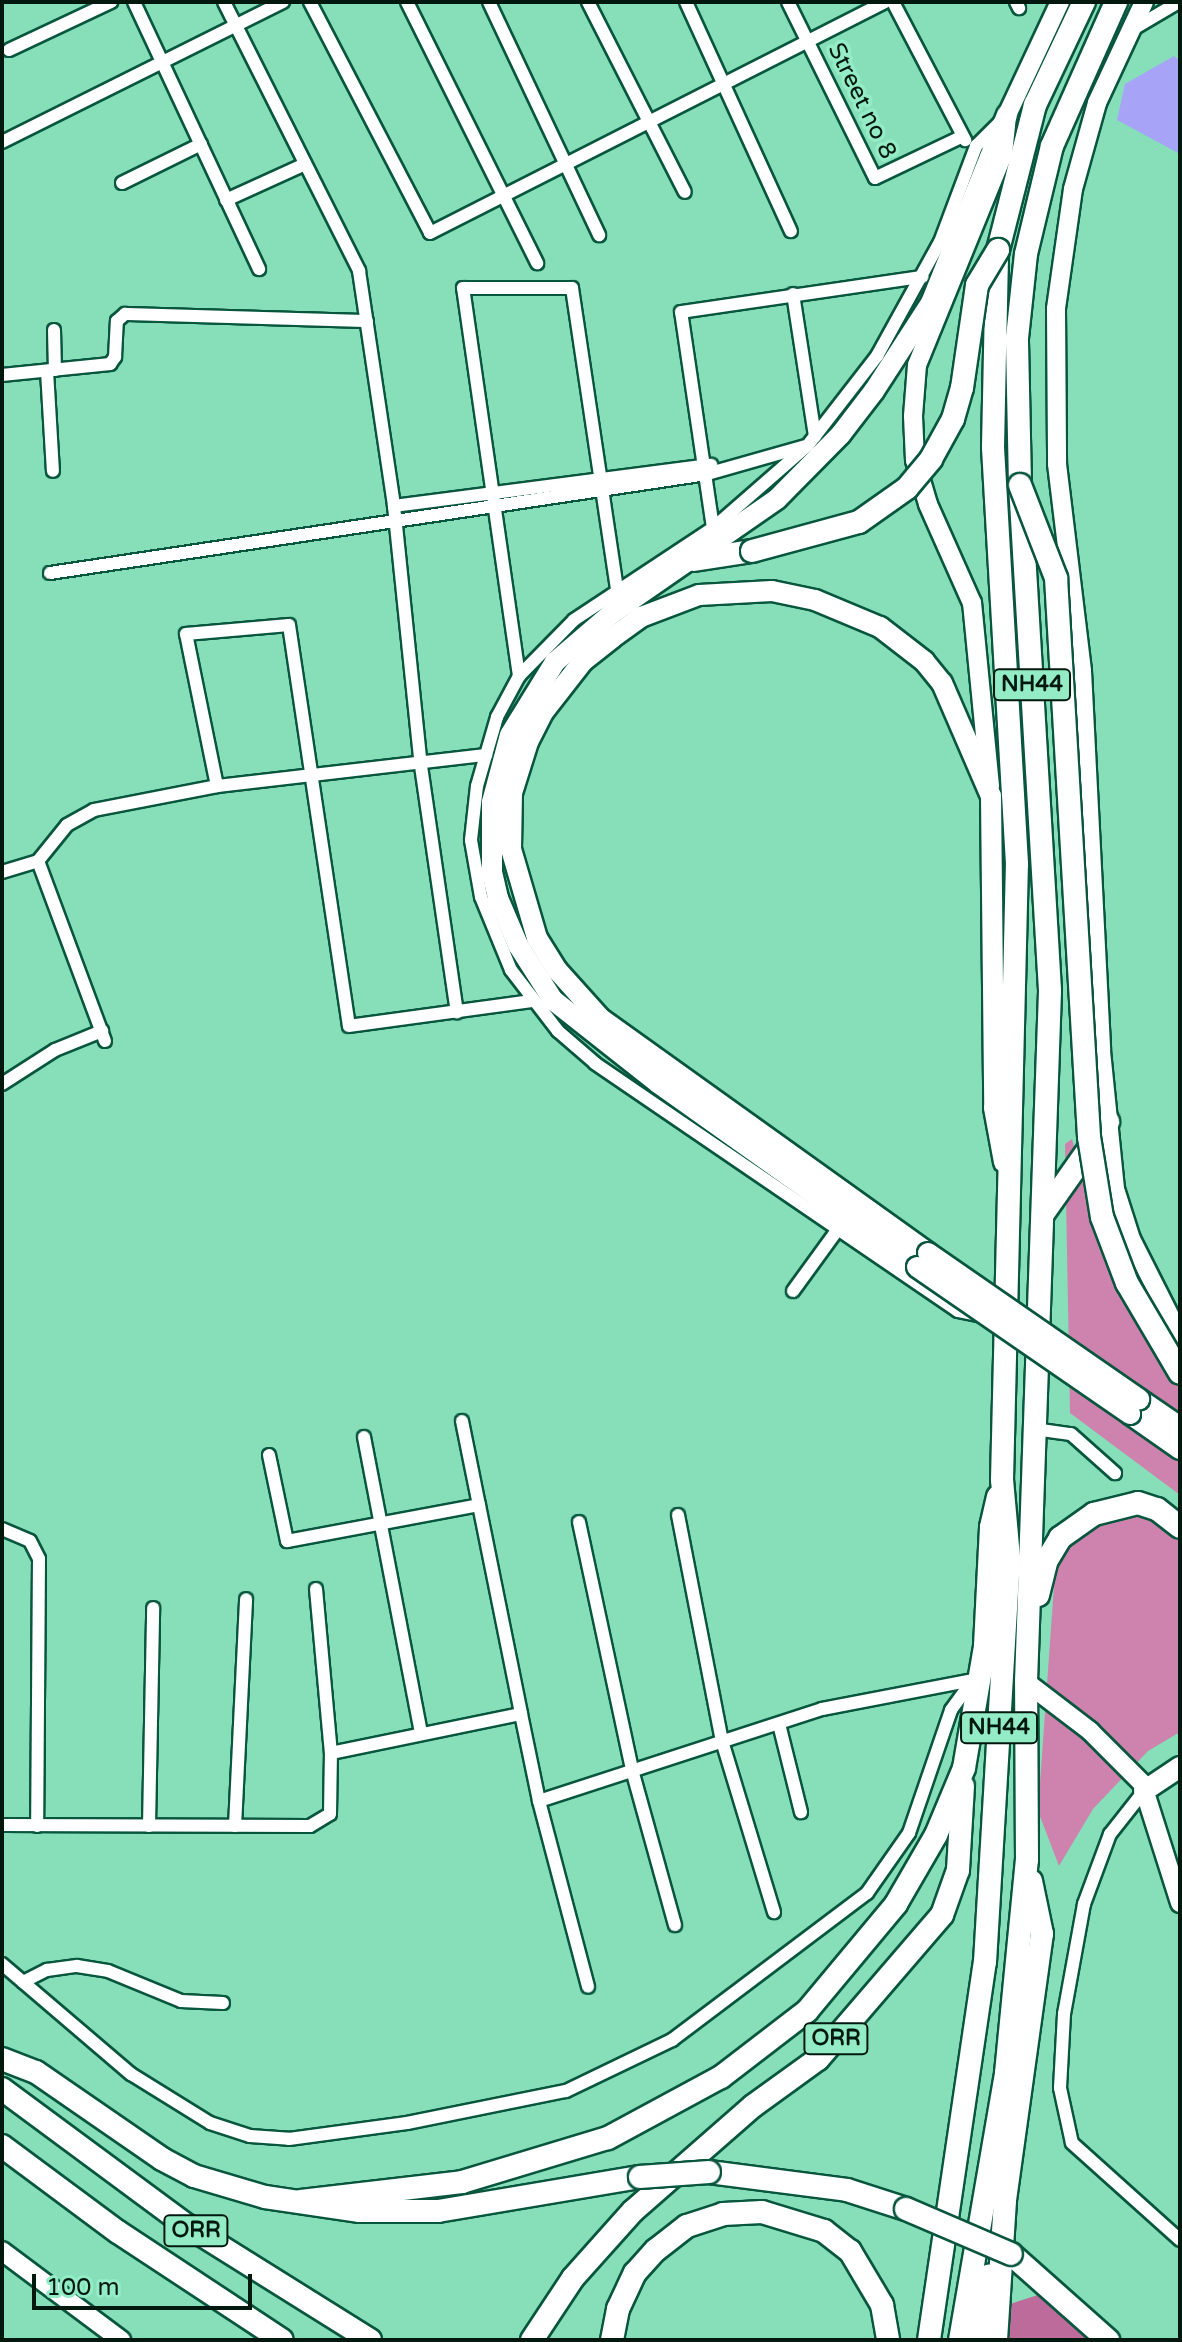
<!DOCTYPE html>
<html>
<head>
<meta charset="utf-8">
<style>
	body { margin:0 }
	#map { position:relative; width:1182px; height:2342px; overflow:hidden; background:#86dfb9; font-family:"Varela Round",sans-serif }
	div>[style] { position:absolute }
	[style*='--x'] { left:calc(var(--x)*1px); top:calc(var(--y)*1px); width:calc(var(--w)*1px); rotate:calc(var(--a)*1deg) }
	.green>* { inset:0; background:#cd83ad }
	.forest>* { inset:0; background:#bc6b9a }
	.water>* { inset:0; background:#a7a3f6 }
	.roads { filter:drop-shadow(2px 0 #08563e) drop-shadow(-2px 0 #08563e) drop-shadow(0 2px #08563e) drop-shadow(0 -2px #08563e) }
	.street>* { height:12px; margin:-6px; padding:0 6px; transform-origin:6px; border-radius:6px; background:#fff }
	.secondary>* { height:18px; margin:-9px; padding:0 9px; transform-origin:9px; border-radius:9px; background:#fff }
	.primary>* { height:20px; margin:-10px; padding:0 10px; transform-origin:10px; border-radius:10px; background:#fff }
	.highway>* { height:22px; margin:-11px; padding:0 11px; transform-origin:11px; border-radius:11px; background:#fff }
	.bridges { filter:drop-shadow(2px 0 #08563e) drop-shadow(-2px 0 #08563e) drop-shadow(0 2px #08563e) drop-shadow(0 -2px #08563e) }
	.primary-bridge>* { height:20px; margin:-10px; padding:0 10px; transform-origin:10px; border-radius:10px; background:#fff }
	.highway-bridge>* { height:22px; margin:-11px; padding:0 11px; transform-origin:11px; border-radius:11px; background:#fff }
	span { translate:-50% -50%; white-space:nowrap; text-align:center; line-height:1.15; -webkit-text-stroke:7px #93ecc6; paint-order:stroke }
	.shield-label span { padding:2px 6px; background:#93ecc6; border:2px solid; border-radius:6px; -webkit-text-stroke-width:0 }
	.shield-label { font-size:22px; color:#00180e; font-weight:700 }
	.street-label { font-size:24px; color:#00180e }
	.frame { position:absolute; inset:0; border:4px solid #00180e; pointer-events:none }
	.scale { position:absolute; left:32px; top:2274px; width:220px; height:36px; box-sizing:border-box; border:4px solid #00180e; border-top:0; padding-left:10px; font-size:24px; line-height:28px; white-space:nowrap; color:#00180e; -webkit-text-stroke:6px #93ecc6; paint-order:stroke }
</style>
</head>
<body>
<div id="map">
	<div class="green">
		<i style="clip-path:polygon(1072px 1139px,1101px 1251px,1134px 1321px,1180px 1388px,1180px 1495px,1070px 1413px,1065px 1144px)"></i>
		<i style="clip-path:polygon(1137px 1512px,1180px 1542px,1180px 1732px,1148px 1751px,1093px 1809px,1059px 1866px,1038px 1811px,1055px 1572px,1065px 1549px,1085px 1532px,1114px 1516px)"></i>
	</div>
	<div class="forest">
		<i style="clip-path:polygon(1038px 2295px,1070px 2320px,1091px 2340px,1002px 2340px,1004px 2306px)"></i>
	</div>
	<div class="water">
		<i style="clip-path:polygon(1174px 56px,1180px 61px,1180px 154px,1117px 120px,1125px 84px)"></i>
	</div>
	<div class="roads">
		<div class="street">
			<i style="--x:134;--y:2;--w:295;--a:64.9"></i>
			<i style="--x:224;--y:2;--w:301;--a:63.3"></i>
			<i style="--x:359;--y:271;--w:238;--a:81.5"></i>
			<i style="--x:394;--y:506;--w:261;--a:84.1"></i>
			<i style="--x:421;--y:766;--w:249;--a:81.7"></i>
			<i style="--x:310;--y:2;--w:260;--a:62.5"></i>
			<i style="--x:430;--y:233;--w:510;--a:-26.92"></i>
			<i style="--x:407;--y:2;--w:292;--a:63.5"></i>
			<i style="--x:489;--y:2;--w:258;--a:64.7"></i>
			<i style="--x:588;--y:2;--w:213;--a:63"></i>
			<i style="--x:686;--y:2;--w:252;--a:65.4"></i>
			<i style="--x:788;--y:2;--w:196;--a:63.7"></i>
			<i style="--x:875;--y:178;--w:95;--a:-25.5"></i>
			<i style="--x:893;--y:2;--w:156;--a:62.4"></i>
			<i style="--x:1016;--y:2;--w:7;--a:63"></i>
			<i style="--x:1133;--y:29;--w:53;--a:-30.4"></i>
			<i style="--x:9;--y:50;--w:113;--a:-25.2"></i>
			<i style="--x:2;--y:142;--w:314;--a:-26.5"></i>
			<i style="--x:122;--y:183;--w:88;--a:-26.3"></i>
			<i style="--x:226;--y:200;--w:87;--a:-24.5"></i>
			<i style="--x:793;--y:294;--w:144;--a:81.2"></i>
			<i style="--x:54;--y:330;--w:40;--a:88.6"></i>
			<i style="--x:47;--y:371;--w:100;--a:86.6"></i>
			<i style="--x:2;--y:375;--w:109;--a:-5.8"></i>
			<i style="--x:110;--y:364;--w:9;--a:-54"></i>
			<i style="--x:115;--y:357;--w:36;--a:-87"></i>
			<i style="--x:117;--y:321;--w:11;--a:-41"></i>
			<i style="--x:125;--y:314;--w:242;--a:1.7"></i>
			<i style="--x:394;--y:506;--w:320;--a:-7.4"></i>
			<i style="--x:713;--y:528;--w:218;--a:-98.4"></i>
			<i style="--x:681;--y:312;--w:244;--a:-8.3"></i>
			<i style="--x:50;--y:573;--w:664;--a:-8.57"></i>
			<i style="--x:707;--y:474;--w:102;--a:-15.9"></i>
			<i style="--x:519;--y:676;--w:392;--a:-98.2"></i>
			<i style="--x:463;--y:288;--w:109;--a:0"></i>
			<i style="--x:572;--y:288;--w:303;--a:81.5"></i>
			<i style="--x:217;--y:786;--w:155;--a:-101.5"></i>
			<i style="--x:186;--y:634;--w:103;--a:-5"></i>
			<i style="--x:289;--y:625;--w:405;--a:81.5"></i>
			<i style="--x:349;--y:1026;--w:184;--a:-7.8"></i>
			<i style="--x:2;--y:872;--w:38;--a:-17"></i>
			<i style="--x:105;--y:1041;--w:192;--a:-110.4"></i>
			<i style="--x:38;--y:861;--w:46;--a:-51.1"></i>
			<i style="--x:67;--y:825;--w:31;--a:-29"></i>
			<i style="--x:94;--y:810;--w:125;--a:-11"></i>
			<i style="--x:217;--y:786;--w:271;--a:-6.6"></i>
			<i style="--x:2;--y:1084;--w:63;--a:-32.7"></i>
			<i style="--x:55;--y:1050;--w:51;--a:-22"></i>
			<i style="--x:793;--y:1291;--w:77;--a:-54"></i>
			<i style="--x:982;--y:1316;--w:25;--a:-168"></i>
			<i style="--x:958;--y:1311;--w:440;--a:-145.7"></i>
			<i style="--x:595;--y:1063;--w:49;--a:-139.1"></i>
			<i style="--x:558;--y:1031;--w:77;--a:-127.6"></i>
			<i style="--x:511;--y:970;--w:79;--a:-112.3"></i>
			<i style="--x:481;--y:897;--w:58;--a:-100"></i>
			<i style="--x:471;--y:840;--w:54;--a:-83.7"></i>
			<i style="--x:477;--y:786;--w:72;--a:-73.8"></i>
			<i style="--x:497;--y:717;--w:47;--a:-61.8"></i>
			<i style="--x:519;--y:676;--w:78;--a:-45.5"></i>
			<i style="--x:574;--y:620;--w:167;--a:-33.5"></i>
			<i style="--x:713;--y:528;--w:126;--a:-41.1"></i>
			<i style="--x:808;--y:445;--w:113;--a:-52.2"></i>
			<i style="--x:877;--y:356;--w:130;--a:-61.1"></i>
			<i style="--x:940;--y:242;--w:103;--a:-69.4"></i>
			<i style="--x:976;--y:146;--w:33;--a:-45"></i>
			<i style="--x:462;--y:1421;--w:86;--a:78.6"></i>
			<i style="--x:1034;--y:1429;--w:37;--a:8"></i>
			<i style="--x:1071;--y:1434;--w:59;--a:41.6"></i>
			<i style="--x:364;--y:1437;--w:302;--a:79.1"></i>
			<i style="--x:269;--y:1455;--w:88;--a:78.2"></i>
			<i style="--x:287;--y:1541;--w:195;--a:-10.6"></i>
			<i style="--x:479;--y:1505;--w:213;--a:78.6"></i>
			<i style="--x:678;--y:1515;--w:230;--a:79"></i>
			<i style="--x:722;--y:1741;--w:179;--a:73.1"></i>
			<i style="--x:579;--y:1522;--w:254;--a:77.9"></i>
			<i style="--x:632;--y:1770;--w:161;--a:74.5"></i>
			<i style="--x:2;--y:1529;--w:30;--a:23"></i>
			<i style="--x:30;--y:1541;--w:20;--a:63"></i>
			<i style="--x:39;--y:1559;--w:267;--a:90.4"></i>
			<i style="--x:316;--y:1589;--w:165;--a:84.8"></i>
			<i style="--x:779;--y:1724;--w:91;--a:76"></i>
			<i style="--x:1144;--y:1791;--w:55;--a:128.3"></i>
			<i style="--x:1110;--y:1834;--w:75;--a:110.4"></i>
			<i style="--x:1084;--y:1904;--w:112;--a:100.3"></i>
			<i style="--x:1064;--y:2014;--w:74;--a:93.1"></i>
			<i style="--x:1060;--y:2088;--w:56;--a:77.7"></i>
			<i style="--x:1072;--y:2143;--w:145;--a:41.9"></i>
			<i style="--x:539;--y:1801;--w:192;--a:75.2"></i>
			<i style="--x:2;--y:1825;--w:308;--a:0.2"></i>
			<i style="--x:310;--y:1826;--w:23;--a:-31"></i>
			<i style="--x:330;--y:1814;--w:61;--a:-89.1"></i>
			<i style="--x:331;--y:1753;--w:194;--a:-11.6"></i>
			<i style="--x:521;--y:1714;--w:89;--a:78.3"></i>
			<i style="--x:539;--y:1801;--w:298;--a:-18"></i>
			<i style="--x:822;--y:1709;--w:149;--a:-10.9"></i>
			<i style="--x:149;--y:1826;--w:218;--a:-88.9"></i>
			<i style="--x:235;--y:1826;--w:227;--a:-87.2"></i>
			<i style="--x:2;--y:1964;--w:170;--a:40.5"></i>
			<i style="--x:131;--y:2074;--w:93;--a:31.8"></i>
			<i style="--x:210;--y:2123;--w:42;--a:18"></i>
			<i style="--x:250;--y:2136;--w:39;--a:4"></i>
			<i style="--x:289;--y:2139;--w:119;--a:-7.7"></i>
			<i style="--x:407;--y:2123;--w:162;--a:-11.4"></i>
			<i style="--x:566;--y:2091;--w:118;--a:-25.7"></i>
			<i style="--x:672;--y:2040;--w:244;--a:-37"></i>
			<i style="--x:867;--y:1893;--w:73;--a:-55"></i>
			<i style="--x:909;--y:1833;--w:130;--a:-71.1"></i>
			<i style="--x:951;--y:1710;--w:46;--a:-53.9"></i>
			<i style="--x:23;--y:1982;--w:27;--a:-27"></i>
			<i style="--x:47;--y:1970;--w:30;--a:-8"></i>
			<i style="--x:77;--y:1966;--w:31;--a:9"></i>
			<i style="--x:108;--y:1971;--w:79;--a:22.3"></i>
			<i style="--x:181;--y:2001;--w:42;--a:2.7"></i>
		</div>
		<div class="secondary">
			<i style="--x:1144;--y:2;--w:111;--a:115"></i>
			<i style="--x:1097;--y:103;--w:89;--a:105.6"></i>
			<i style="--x:1073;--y:189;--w:121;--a:98.1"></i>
			<i style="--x:1056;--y:309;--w:155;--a:89.6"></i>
			<i style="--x:1057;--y:464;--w:209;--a:83.1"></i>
			<i style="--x:1082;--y:671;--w:380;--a:87.1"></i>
			<i style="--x:1101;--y:1051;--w:139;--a:84.2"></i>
			<i style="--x:1115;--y:1189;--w:52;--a:72.3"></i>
			<i style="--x:1131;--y:1239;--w:109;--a:63.2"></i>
			<i style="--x:990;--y:786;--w:184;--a:-95.6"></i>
			<i style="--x:972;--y:603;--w:108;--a:-114"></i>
			<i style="--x:928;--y:504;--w:46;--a:-106.5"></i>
			<i style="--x:915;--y:460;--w:44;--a:-92.6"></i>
			<i style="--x:913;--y:416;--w:51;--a:-85.5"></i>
			<i style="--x:917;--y:365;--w:228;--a:-67.8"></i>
			<i style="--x:1003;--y:154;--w:39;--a:-84"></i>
			<i style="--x:1007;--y:115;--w:125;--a:-64.9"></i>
			<i style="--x:1026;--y:1682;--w:81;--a:37.4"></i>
			<i style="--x:1090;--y:1731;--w:74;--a:45"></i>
			<i style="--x:1142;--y:1783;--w:126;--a:72.4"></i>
			<i style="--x:2;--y:2251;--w:149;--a:36.8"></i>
		</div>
		<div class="primary">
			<i style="--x:928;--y:1253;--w:402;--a:-144.4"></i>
			<i style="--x:601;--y:1019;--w:66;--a:-131.9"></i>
			<i style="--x:557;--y:970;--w:38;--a:-122"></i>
			<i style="--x:537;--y:938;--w:93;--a:-106.3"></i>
			<i style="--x:511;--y:849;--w:56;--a:-89"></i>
			<i style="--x:512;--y:793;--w:53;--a:-72.6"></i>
			<i style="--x:528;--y:742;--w:35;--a:-63"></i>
			<i style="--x:544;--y:711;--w:63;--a:-52"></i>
			<i style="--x:583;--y:661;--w:37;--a:-38"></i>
			<i style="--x:612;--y:638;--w:36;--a:-36"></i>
			<i style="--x:641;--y:617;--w:62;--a:-20.8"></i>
			<i style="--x:699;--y:595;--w:73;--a:-3.1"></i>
			<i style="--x:772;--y:591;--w:44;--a:11.8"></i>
			<i style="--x:815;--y:600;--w:70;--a:22.6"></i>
			<i style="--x:880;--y:627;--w:56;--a:37.7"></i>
			<i style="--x:924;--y:661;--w:28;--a:51"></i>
			<i style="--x:942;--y:683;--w:123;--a:66.6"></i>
			<i style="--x:991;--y:796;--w:312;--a:89.4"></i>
			<i style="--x:994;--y:1108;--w:55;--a:79.5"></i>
			<i style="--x:917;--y:1267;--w:318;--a:-144.6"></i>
			<i style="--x:658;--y:1083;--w:134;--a:-141.7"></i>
			<i style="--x:553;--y:1000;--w:65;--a:-122.5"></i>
			<i style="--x:518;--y:945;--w:51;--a:-113.1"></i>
			<i style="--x:498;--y:898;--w:28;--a:-103"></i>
			<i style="--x:492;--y:871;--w:69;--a:-90"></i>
			<i style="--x:492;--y:802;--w:69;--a:-75"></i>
			<i style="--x:510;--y:735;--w:86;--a:-58.3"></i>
			<i style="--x:555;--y:662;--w:74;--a:-40.6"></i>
			<i style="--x:611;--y:614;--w:202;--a:-34.7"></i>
			<i style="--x:777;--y:499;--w:91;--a:-45.4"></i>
			<i style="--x:841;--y:434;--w:54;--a:-52.5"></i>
			<i style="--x:874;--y:391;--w:105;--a:-57.1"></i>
			<i style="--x:931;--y:303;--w:203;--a:-68"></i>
			<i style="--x:1139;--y:1399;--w:50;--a:34.3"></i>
			<i style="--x:1130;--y:1414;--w:61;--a:35"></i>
			<i style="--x:1144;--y:1791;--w:43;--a:-33.7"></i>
		</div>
		<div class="highway">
			<i style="--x:694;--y:560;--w:59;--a:-8.8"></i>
			<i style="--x:1043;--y:1214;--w:113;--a:-54.8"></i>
			<i style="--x:1038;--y:1595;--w:36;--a:-76"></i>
			<i style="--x:1047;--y:1560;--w:26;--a:-59"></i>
			<i style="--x:1060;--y:1538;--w:42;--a:-35.2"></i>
			<i style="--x:1094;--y:1514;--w:45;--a:-14"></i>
			<i style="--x:1138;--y:1503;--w:20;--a:18"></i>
			<i style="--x:1157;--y:1509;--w:29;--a:38"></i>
			<i style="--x:2;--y:2059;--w:36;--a:21"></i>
			<i style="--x:36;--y:2072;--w:153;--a:34.6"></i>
			<i style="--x:162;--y:2159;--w:36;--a:28"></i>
			<i style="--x:194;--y:2176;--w:74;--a:16.5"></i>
			<i style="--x:265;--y:2197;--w:96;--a:8.4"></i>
			<i style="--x:360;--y:2211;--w:78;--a:0"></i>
			<i style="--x:438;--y:2211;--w:205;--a:-9.6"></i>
			<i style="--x:2;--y:2089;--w:229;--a:36.5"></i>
			<i style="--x:186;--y:2225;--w:217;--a:32"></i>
			<i style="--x:2;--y:2146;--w:144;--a:36.6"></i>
			<i style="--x:118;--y:2232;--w:196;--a:33.4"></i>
			<i style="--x:709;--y:2172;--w:139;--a:7.4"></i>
			<i style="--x:847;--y:2190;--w:62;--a:17.9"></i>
			<i style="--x:301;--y:2201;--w:162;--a:-6.7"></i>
			<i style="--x:462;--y:2182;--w:152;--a:-16.8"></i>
			<i style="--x:608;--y:2138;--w:128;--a:-28.4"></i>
			<i style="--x:721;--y:2077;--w:108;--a:-37.5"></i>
			<i style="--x:807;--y:2011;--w:139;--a:-50.2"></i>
			<i style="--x:896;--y:1904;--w:80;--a:-59.9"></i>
			<i style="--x:936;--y:1835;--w:73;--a:-67.3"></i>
			<i style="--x:964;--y:1768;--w:124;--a:-80.2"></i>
			<i style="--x:985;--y:1646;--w:119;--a:-87.1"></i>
			<i style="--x:991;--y:1527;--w:31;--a:-77"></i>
			<i style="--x:1011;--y:2254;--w:130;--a:41.6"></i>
			<i style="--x:532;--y:2340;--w:74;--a:-56.5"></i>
			<i style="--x:573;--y:2278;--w:90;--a:-48.2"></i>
			<i style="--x:633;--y:2211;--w:159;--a:-41.2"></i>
			<i style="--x:753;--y:2106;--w:80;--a:-35.9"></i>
			<i style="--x:818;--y:2059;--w:190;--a:-49.3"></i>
			<i style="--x:942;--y:1915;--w:48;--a:-70.4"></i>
			<i style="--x:958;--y:1870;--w:84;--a:-86.6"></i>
			<i style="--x:612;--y:2340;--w:32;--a:-79"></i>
			<i style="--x:618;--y:2309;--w:40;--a:-65"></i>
			<i style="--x:635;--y:2273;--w:31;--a:-48"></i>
			<i style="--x:656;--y:2250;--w:39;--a:-38"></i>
			<i style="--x:687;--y:2226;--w:38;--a:-18"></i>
			<i style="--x:723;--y:2214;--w:39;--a:-3"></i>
			<i style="--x:762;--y:2212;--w:65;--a:17"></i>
			<i style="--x:824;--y:2231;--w:33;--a:38"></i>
			<i style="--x:850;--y:2251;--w:63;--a:59.3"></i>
			<i style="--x:882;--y:2305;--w:36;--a:80"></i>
			<i style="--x:929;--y:2340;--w:382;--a:-81.6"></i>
			<i style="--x:985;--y:1962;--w:405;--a:-86.6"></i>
			<i style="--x:1009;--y:1558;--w:78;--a:-95.1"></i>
			<i style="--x:1002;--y:1480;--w:616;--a:-88.61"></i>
			<i style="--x:1017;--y:864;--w:418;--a:-93.3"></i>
			<i style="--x:993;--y:447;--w:193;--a:-88.8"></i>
			<i style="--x:997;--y:254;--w:154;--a:-75.7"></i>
			<i style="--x:1035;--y:105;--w:114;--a:-64.6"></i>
			<i style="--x:960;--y:2340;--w:271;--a:-80.2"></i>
			<i style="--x:1006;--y:2073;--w:214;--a:-84.4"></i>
			<i style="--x:1027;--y:1860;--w:178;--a:-90.3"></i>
			<i style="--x:1026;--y:1682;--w:692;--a:-88.01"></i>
			<i style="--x:1050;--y:990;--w:506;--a:-93.4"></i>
			<i style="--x:1020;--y:485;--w:147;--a:-91.2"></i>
			<i style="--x:1017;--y:338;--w:84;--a:-83.9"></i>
			<i style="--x:1026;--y:254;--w:111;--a:-76.5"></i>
			<i style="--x:1052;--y:146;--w:158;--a:-66"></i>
			<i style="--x:975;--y:2340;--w:66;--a:-77.8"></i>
			<i style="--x:996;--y:2340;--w:140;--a:-86.3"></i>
			<i style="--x:1005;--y:2200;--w:269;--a:-82.1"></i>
			<i style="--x:1042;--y:1934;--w:54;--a:-101.7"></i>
		</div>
	</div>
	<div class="bridges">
		<div class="primary-bridge">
			<i style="--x:928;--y:1253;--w:257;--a:34.7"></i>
			<i style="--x:917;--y:1267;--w:259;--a:34.6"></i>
		</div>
		<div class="highway-bridge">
			<i style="--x:1020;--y:485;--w:100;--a:68.8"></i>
			<i style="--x:1056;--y:578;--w:560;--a:86.62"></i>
			<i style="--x:1089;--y:1137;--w:81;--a:80.8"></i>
			<i style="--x:1102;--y:1217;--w:71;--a:69.3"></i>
			<i style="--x:1127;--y:1283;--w:104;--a:59.5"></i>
			<i style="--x:752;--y:551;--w:111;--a:-15.2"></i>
			<i style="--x:859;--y:522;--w:59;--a:-35.3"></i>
			<i style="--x:907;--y:488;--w:38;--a:-50"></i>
			<i style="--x:931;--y:459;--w:46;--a:-61.2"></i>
			<i style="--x:953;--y:419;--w:32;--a:-74"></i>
			<i style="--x:962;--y:388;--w:104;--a:-81.7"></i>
			<i style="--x:977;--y:285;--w:41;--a:-59"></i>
			<i style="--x:640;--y:2177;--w:69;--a:-4.1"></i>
			<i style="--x:906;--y:2209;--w:114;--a:23.2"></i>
		</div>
	</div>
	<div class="shield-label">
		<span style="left:1032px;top:685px">NH44</span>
		<span style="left:999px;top:1728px">NH44</span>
		<span style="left:836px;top:2039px">ORR</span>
		<span style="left:196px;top:2231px">ORR</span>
	</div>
	<div class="street-label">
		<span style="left:862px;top:101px;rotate:64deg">Street no 8</span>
	</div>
	<div class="frame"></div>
	<div class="scale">100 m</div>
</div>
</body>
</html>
